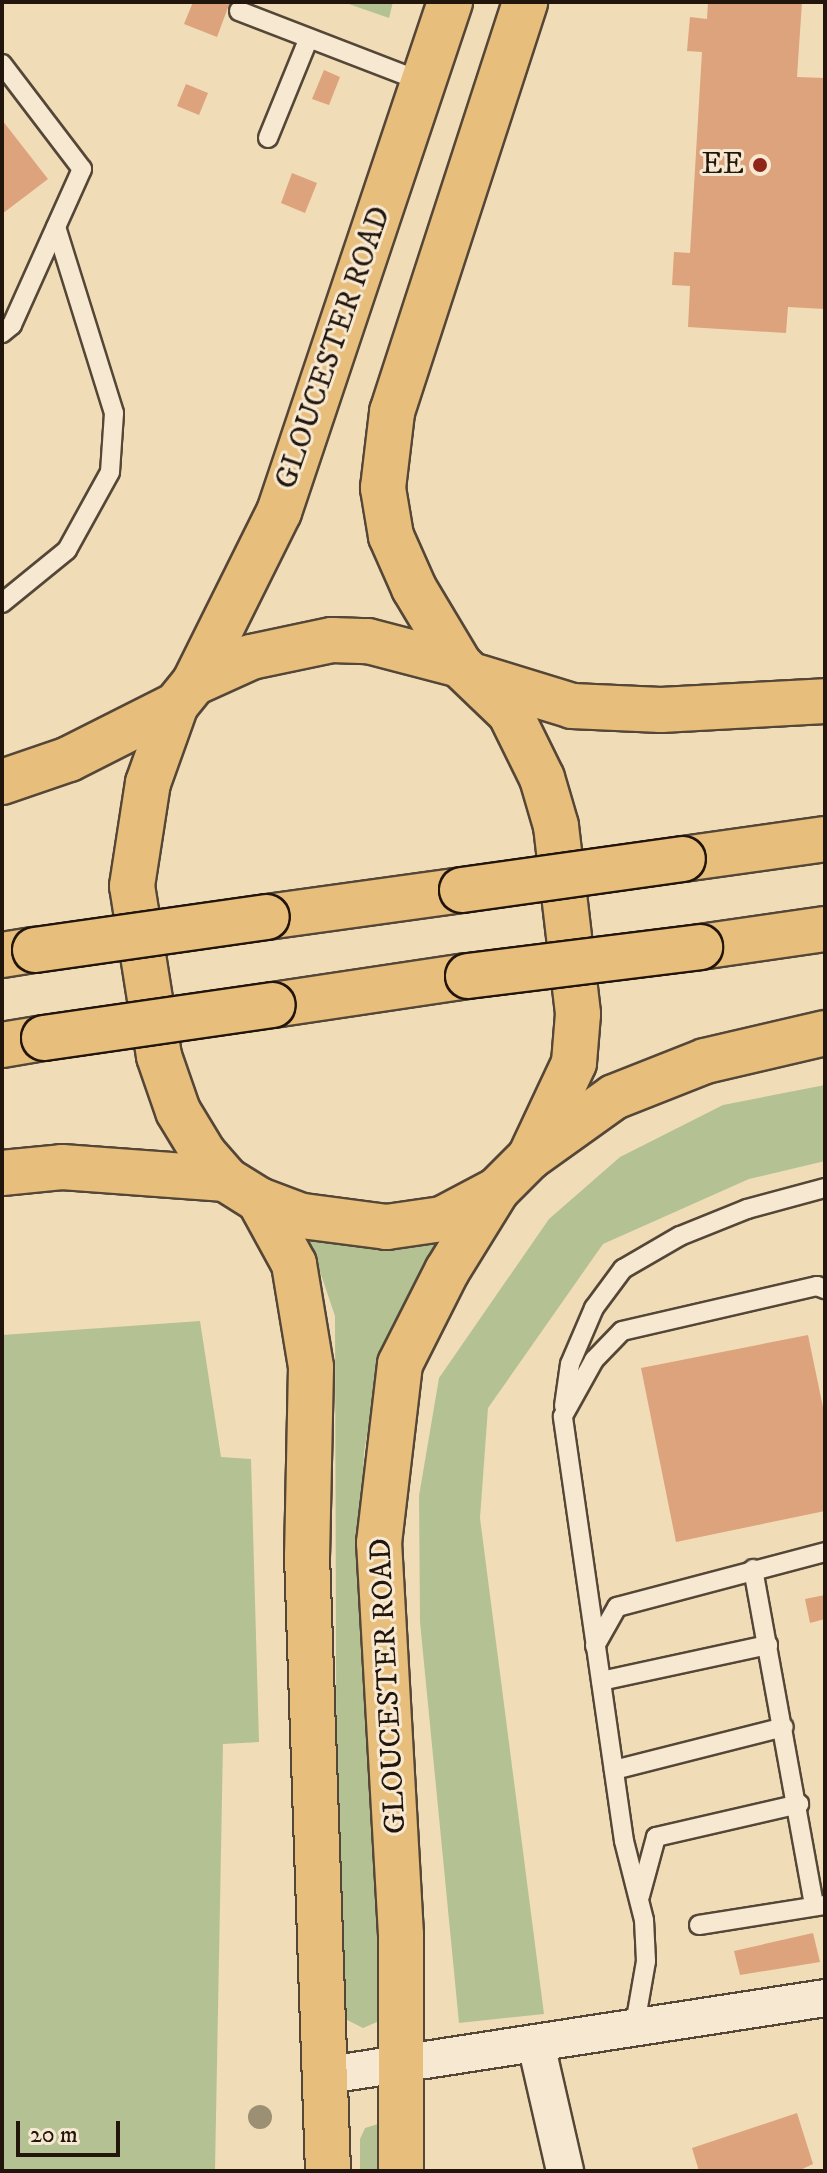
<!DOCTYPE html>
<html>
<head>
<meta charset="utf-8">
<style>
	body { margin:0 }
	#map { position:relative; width:827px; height:2173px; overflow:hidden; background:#f1dcb8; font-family:"IM FELL DW Pica",serif }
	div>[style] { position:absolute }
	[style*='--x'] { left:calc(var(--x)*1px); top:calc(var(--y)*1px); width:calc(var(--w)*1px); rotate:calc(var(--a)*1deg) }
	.green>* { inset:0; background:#b4c293 }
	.building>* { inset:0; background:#dca37d }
	.roads { filter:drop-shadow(2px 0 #554737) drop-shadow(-2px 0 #554737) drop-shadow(0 2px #554737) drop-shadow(0 -2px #554737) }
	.service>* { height:18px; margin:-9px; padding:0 9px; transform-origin:9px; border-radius:9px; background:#f6e8d1 }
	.minor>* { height:36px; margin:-18px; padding:0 18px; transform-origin:18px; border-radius:18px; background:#f6e8d1 }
	.primary>* { height:44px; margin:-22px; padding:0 22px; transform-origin:22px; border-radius:22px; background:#e8be7c }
	.motorway>* { height:44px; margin:-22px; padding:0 22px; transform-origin:22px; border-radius:22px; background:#e8be7c }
	.bridges { filter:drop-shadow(2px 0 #21150c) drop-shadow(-2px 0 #21150c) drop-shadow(0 2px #21150c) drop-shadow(0 -2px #21150c) }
	.motorway-bridge>* { height:44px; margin:-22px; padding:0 22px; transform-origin:22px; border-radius:22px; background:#e8be7c }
	.trees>* { width:24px; height:24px; margin:-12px; border-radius:50%; background:#9b9073 }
	.dots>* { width:22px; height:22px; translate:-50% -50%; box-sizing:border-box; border:4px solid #f6e8d1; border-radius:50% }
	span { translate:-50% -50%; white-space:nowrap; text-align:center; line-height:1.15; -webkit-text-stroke:6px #f6e8d1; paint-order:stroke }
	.poi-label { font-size:30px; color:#21150c }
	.right { translate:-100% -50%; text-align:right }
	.street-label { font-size:30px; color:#21150c }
	.frame { position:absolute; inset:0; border:4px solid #21150c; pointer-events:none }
	.scale { position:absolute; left:16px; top:2121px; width:104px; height:36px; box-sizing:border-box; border:4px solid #21150c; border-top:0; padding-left:10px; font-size:24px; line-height:28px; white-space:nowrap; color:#21150c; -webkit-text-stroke:6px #f6e8d1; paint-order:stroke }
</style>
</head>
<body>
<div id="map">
	<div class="green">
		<i style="clip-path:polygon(343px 2px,393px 2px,389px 18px)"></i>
		<i style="clip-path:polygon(825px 1085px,825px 1161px,749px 1179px,603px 1244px,488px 1408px,480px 1518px,544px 2014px,459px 2023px,420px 1622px,419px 1496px,439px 1378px,549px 1219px,620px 1157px,723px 1105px)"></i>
		<i style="clip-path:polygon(439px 1236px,379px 1365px,364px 1452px,360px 1542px,385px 2005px,377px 2022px,363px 2028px,345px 2019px,337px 1997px,335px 1316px,309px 1239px,358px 1242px)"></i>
		<i style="clip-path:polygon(200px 1321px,221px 1457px,251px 1459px,259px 1742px,223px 1744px,215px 2171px,2px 2171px,2px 1335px)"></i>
		<i style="clip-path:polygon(378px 2124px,386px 2131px,383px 2171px,360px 2171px,360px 2139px,365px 2128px)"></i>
	</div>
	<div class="building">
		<i style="clip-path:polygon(193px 2px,230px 2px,217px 37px,184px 24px)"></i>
		<i style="clip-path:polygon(708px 2px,802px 2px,797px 77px,825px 78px,825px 309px,788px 307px,786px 333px,688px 327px,690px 286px,672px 285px,674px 252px,690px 253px,702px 52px,687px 51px,690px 17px,707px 19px)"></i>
		<i style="clip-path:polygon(324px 70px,340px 77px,329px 105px,312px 99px)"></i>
		<i style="clip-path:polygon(186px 84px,208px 93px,199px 115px,177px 106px)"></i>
		<i style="clip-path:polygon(2px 120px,48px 179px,2px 214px)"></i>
		<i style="clip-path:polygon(292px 173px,317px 183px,305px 213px,281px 203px)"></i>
		<i style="clip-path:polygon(808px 1335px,825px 1417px,825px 1511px,676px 1542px,641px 1368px)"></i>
		<i style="clip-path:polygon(825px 1595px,825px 1619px,810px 1623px,805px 1599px)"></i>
		<i style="clip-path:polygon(813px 1933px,820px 1962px,740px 1975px,734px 1951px)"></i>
		<i style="clip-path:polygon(797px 2113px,813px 2164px,798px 2171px,699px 2171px,692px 2148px)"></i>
	</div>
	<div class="roads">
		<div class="service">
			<i style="--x:239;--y:11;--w:197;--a:21.1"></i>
			<i style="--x:2;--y:64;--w:132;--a:52.7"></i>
			<i style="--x:82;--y:169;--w:171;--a:114.2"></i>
			<i style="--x:12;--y:325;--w:13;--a:141"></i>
			<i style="--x:268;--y:138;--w:106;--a:-67.8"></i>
			<i style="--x:2;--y:603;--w:84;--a:-39.2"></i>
			<i style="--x:67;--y:550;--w:89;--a:-61.1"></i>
			<i style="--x:110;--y:472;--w:59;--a:-86.1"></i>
			<i style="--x:114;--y:413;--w:195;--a:-107.3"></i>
			<i style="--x:564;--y:1406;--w:42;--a:-81.9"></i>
			<i style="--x:570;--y:1364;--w:61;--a:-66.8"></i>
			<i style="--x:594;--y:1308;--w:49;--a:-53.4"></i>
			<i style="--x:623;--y:1269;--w:66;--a:-30.1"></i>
			<i style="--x:680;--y:1236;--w:72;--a:-21.9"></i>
			<i style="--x:747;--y:1209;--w:81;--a:-15.1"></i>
			<i style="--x:753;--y:1569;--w:342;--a:79.7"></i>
			<i style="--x:595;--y:1646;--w:45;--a:-60.6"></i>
			<i style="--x:617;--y:1607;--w:215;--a:-14.8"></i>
			<i style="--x:601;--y:1681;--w:171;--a:-12.2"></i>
			<i style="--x:614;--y:1770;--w:175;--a:-14.2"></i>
			<i style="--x:640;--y:1896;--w:61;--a:-74.8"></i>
			<i style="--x:656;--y:1837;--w:147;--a:-13"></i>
			<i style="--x:699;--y:1925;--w:128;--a:-9"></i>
			<i style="--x:634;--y:2030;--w:70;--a:-80.1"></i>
			<i style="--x:646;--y:1961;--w:41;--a:-92.8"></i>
			<i style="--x:644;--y:1920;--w:81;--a:-104.2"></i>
			<i style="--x:624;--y:1841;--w:429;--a:-98.2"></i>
			<i style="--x:563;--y:1416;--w:64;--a:-61"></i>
			<i style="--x:594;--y:1360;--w:40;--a:-46"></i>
			<i style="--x:622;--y:1331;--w:200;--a:-13"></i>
			<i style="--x:817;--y:1286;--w:9;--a:21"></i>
		</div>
		<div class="minor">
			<i style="--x:536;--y:2044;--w:130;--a:77.1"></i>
			<i style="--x:322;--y:2076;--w:509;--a:-8.81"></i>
		</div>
		<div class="primary">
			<i style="--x:332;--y:640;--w:36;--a:2"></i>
			<i style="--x:368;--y:641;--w:95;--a:14.6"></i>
			<i style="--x:460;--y:665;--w:69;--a:43.8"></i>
			<i style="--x:510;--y:713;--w:72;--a:63.8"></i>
			<i style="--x:542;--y:778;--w:50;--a:73.7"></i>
			<i style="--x:556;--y:826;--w:189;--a:83.3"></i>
			<i style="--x:578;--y:1014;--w:49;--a:94.7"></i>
			<i style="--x:574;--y:1063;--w:104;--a:115.1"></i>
			<i style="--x:530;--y:1157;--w:47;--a:135"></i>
			<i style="--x:497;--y:1190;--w:62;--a:152.2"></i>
			<i style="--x:442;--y:1219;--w:56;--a:171.7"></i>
			<i style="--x:387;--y:1227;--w:86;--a:-172.6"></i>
			<i style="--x:302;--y:1216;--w:46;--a:-159.6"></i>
			<i style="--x:259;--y:1200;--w:39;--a:-148"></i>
			<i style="--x:226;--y:1179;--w:33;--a:-131"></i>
			<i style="--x:204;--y:1154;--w:50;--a:-121.2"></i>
			<i style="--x:178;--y:1111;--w:58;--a:-109.1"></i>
			<i style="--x:159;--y:1056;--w:172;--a:-99"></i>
			<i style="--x:132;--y:886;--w:104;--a:-81.2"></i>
			<i style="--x:148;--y:783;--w:83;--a:-70.3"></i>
			<i style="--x:176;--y:705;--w:28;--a:-51"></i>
			<i style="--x:194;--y:683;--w:63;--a:-24.5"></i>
			<i style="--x:251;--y:657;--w:83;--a:-11.9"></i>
			<i style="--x:460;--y:665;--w:90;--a:-120.9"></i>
			<i style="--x:414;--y:588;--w:57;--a:-113.9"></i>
			<i style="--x:391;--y:536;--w:49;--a:-99.5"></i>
			<i style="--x:383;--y:488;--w:77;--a:-83.2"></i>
			<i style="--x:392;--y:412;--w:431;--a:-72"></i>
			<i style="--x:194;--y:683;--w:191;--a:-63.6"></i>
			<i style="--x:279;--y:512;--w:538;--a:-71.46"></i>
			<i style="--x:259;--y:1200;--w:73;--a:61.3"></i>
			<i style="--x:294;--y:1264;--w:104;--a:80.6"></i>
			<i style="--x:311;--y:1367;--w:188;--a:91.2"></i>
			<i style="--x:307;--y:1555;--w:616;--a:88.05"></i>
			<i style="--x:401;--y:2171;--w:236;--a:-90"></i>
			<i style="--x:401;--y:1935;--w:393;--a:-93.2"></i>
			<i style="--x:379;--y:1543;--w:180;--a:-83.3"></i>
			<i style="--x:400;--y:1364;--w:104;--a:-63.2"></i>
			<i style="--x:447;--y:1271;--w:95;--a:-58.3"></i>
		</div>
		<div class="motorway">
			<i style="--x:478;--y:677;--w:98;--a:17.1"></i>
			<i style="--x:572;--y:706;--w:89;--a:2.6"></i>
			<i style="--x:661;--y:710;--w:164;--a:-3.1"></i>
			<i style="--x:2;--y:782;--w:71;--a:-18.9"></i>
			<i style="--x:69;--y:759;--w:120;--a:-26.8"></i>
			<i style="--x:683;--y:859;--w:143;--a:-8"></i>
			<i style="--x:267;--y:917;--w:197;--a:-7.9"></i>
			<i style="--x:700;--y:947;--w:126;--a:-8.2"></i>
			<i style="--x:2;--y:955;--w:33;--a:-9"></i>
			<i style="--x:273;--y:1005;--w:197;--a:-8.5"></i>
			<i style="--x:2;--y:1045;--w:43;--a:-9.5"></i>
			<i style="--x:530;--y:1157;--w:103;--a:-35.5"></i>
			<i style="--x:614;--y:1097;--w:98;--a:-21.6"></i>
			<i style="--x:705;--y:1061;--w:123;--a:-13.1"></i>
			<i style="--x:2;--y:1173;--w:60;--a:-5.7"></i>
			<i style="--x:62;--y:1167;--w:164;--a:4.2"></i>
		</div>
	</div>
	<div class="bridges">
		<div class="motorway-bridge">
			<i style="--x:462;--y:890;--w:223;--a:-8"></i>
			<i style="--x:35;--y:950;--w:234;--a:-8.1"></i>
			<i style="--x:468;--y:976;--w:234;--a:-7.1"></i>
			<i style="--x:44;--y:1038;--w:231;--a:-8.2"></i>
		</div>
	</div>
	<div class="trees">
		<i style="left:260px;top:2117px"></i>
	</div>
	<div class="dots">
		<i style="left:760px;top:165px;background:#8f2418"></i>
	</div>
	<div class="poi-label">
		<span class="right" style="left:744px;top:165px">EE</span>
	</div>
	<div class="street-label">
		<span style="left:334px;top:348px;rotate:-71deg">GLOUCESTER ROAD</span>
		<span style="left:389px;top:1686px;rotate:-93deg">GLOUCESTER ROAD</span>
	</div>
	<div class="frame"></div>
	<div class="scale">20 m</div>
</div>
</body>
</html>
